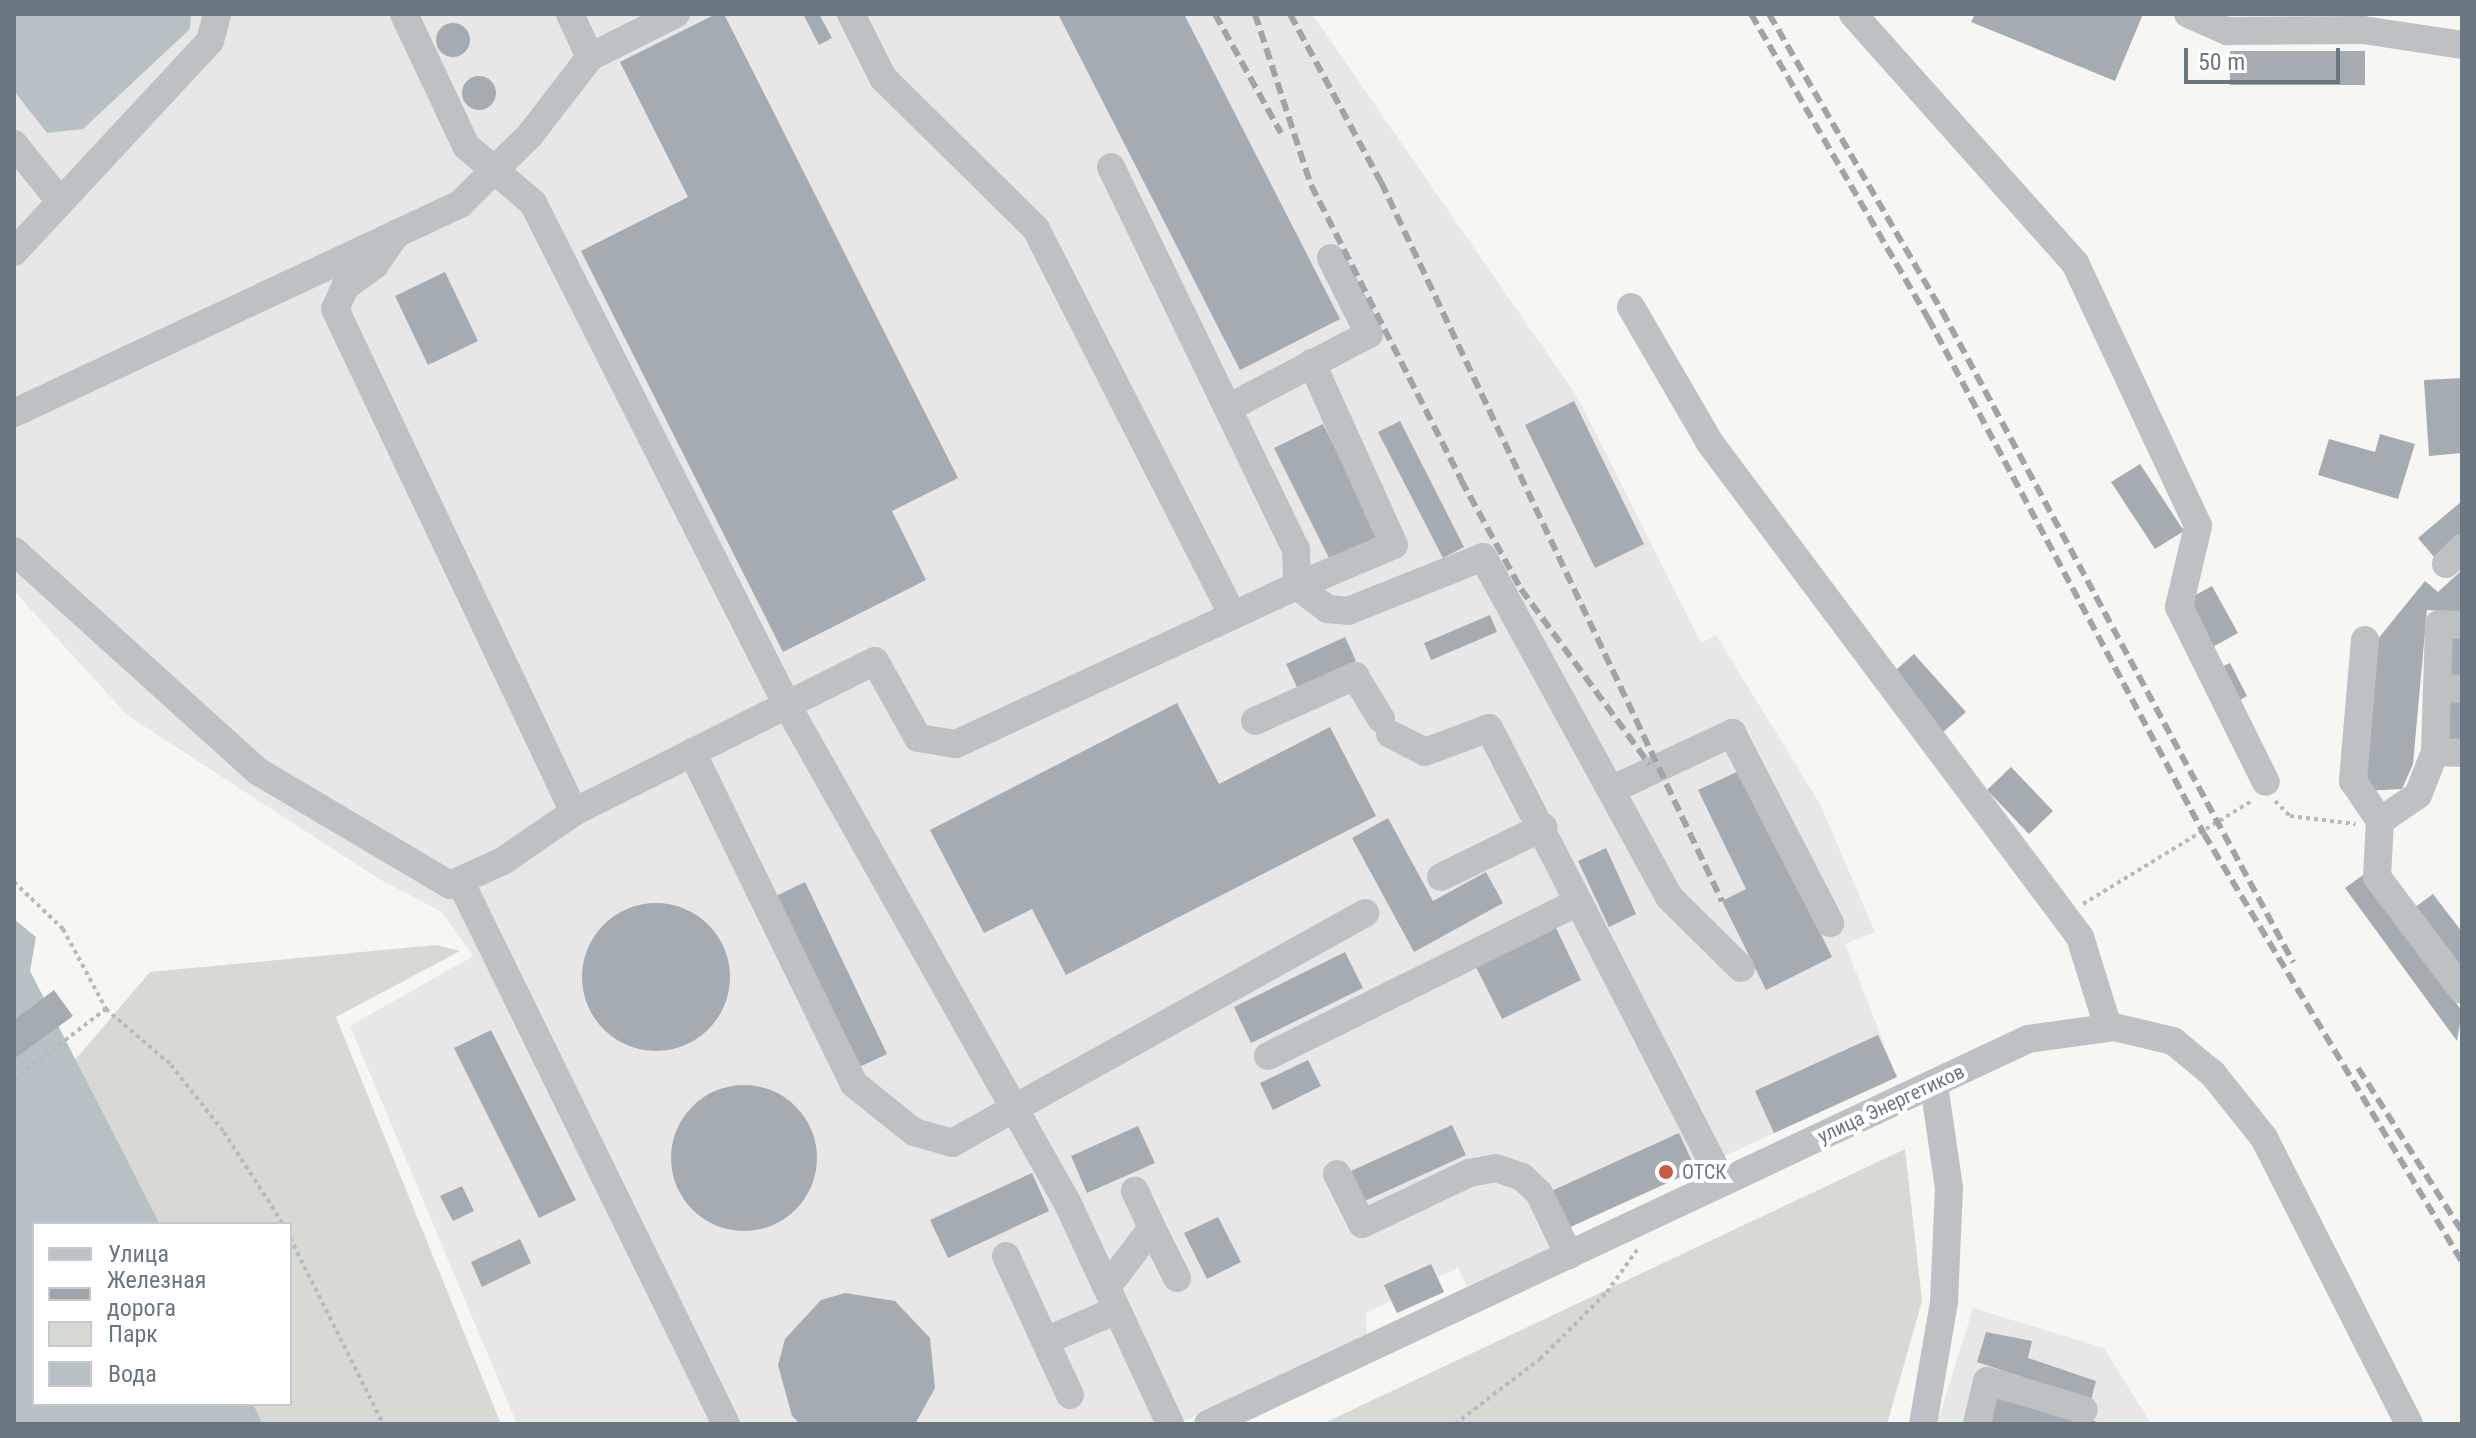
<!DOCTYPE html>
<html>
<head>
<meta charset="utf-8">
<style>
	body { margin:0 }
	#map { position:relative; width:2476px; height:1438px; overflow:hidden; background:#f6f6f3; font-family:"Roboto Condensed",sans-serif }
	div>[style] { position:absolute }
	[style*='--x'] { left:calc(var(--x)*1px); top:calc(var(--y)*1px); width:calc(var(--w)*1px); rotate:calc(var(--a)*1deg) }
	.built>* { inset:0; background:#e6e7e6 }
	.green>* { inset:0; background:#d6dad3 }
	.water>* { inset:0; background:#b7c1c5 }
	.building>* { inset:0; background:#a5acb1 }
	.round { border-radius:50% }
	.path>* { height:4px; margin-top:-2px; transform-origin:0; background:repeating-linear-gradient(90deg,#b7babc 0 4px,transparent 0 8px) }
	.minor>* { height:28px; margin:-14px; padding:0 14px; transform-origin:14px; border-radius:14px; background:#bdc1c4 }
	.rail>* { height:6px; margin-top:-3px; transform-origin:0; background:repeating-linear-gradient(90deg,#9ea4a8 0 12px,transparent 0 18px) }
	.dots>* { width:22px; height:22px; translate:-50% -50%; box-sizing:border-box; border:4px solid #fff; border-radius:50% }
	span { translate:-50% -50%; white-space:nowrap; text-align:center; line-height:1.15; -webkit-text-stroke:8px #fff; paint-order:stroke }
	.street-label { font-size:20px; color:#697780 }
	.poi-label { font-size:20px; color:#697780 }
	.left { translate:0 -50%; text-align:left }
	.frame { position:absolute; inset:0; border:16px solid #697780; pointer-events:none }
	.legend { position:absolute; left:32px; top:1222px; width:260px; height:184px; box-sizing:border-box; background:#fff; border:2px solid #c3c9cc; margin:0; padding:10px 14px; list-style:none; font-size:24px; color:#697780 }
	.legend li { display:flex; align-items:center; gap:16px; height:40px }
	.legend b { width:40px; border:2px solid #c3c9cc }
	.scale { position:absolute; left:2184px; top:48px; width:156px; height:36px; box-sizing:border-box; border:4px solid #697780; border-top:0; padding-left:10px; font-size:24px; line-height:28px; white-space:nowrap; color:#697780; -webkit-text-stroke:6px #fff; paint-order:stroke }
</style>
</head>
<body>
<div id="map">
	<div class="built">
		<i style="clip-path:polygon(14px 14px,1312px 14px,1578px 398px,1701px 643px,1716px 635px,1820px 804px,1875px 932px,1845px 944px,1897px 1077px,1550px 1236px,1555px 1247px,1467px 1286px,1458px 1268px,1438px 1277px,1444px 1292px,1397px 1313px,1391px 1301px,1366px 1313px,1367px 1334px,1178px 1424px,517px 1424px,350px 1026px,473px 956px,442px 912px,379px 879px,127px 715px,14px 591px)"></i>
		<i style="clip-path:polygon(1973px 1308px,2104px 1348px,2151px 1424px,1937px 1424px)"></i>
	</div>
	<div class="green">
		<i style="clip-path:polygon(436px 945px,460px 951px,336px 1017px,501px 1424px,263px 1424px,253px 1404px,290px 1404px,290px 1224px,160px 1224px,75px 1060px,150px 972px)"></i>
		<i style="clip-path:polygon(1905px 1149px,1922px 1301px,1887px 1424px,1322px 1424px)"></i>
	</div>
	<div class="water">
		<i style="clip-path:polygon(14px 14px,191px 14px,190px 29px,83px 129px,47px 133px,14px 91px)"></i>
		<i style="clip-path:polygon(14px 919px,36px 937px,30px 971px,160px 1224px,34px 1224px,34px 1404px,253px 1404px,263px 1424px,14px 1424px)"></i>
	</div>
	<div class="building">
		<i style="clip-path:polygon(716px 14px,724px 14px,958px 478px,892px 511px,926px 580px,783px 652px,581px 251px,688px 197px,620px 62px)"></i>
		<i style="clip-path:polygon(803px 14px,819px 14px,832px 38px,819px 45px)"></i>
		<i style="clip-path:polygon(1058px 14px,1184px 14px,1340px 319px,1240px 370px)"></i>
		<i style="clip-path:polygon(1975px 14px,2143px 14px,2115px 81px,1971px 22px)"></i>
		<i class="round" style="left:436px;top:23px;width:34px;height:34px"></i>
		<i style="clip-path:polygon(2230px 51px,2365px 51px,2365px 85px,2230px 85px)"></i>
		<i class="round" style="left:462px;top:76px;width:34px;height:34px"></i>
		<i style="clip-path:polygon(445px 272px,478px 341px,428px 365px,395px 296px)"></i>
		<i style="clip-path:polygon(2462px 378px,2462px 453px,2429px 456px,2424px 380px)"></i>
		<i style="clip-path:polygon(1574px 401px,1644px 544px,1595px 568px,1525px 425px)"></i>
		<i style="clip-path:polygon(1400px 421px,1464px 547px,1443px 558px,1378px 432px)"></i>
		<i style="clip-path:polygon(1323px 424px,1379px 536px,1330px 560px,1274px 448px)"></i>
		<i style="clip-path:polygon(2380px 434px,2415px 444px,2398px 499px,2318px 475px,2329px 439px,2375px 452px)"></i>
		<i style="clip-path:polygon(2140px 464px,2184px 531px,2155px 549px,2111px 482px)"></i>
		<i style="clip-path:polygon(2462px 501px,2462px 533px,2434px 557px,2418px 538px)"></i>
		<i style="clip-path:polygon(2462px 570px,2462px 612px,2427px 610px,2413px 764px,2402px 789px,2365px 791px,2377px 640px,2425px 581px,2438px 592px)"></i>
		<i style="clip-path:polygon(2212px 586px,2238px 633px,2209px 649px,2183px 602px)"></i>
		<i style="clip-path:polygon(1490px 615px,1497px 632px,1431px 660px,1424px 643px)"></i>
		<i style="clip-path:polygon(2450px 636px,2462px 637px,2462px 678px,2448px 678px)"></i>
		<i style="clip-path:polygon(1345px 637px,1356px 661px,1297px 687px,1286px 664px)"></i>
		<i style="clip-path:polygon(1914px 654px,1966px 712px,1941px 734px,1889px 676px)"></i>
		<i style="clip-path:polygon(2230px 663px,2247px 696px,2236px 702px,2219px 668px)"></i>
		<i style="clip-path:polygon(2442px 702px,2462px 702px,2462px 745px,2440px 745px)"></i>
		<i style="clip-path:polygon(1177px 703px,1219px 784px,1330px 727px,1376px 816px,1066px 975px,1032px 909px,984px 933px,930px 830px)"></i>
		<i style="clip-path:polygon(2011px 767px,2053px 811px,2029px 834px,1987px 790px)"></i>
		<i style="clip-path:polygon(1741px 770px,1832px 957px,1766px 990px,1722px 901px,1746px 889px,1698px 790px)"></i>
		<i style="clip-path:polygon(1388px 818px,1433px 901px,1486px 872px,1503px 903px,1414px 952px,1352px 838px)"></i>
		<i style="clip-path:polygon(1606px 848px,1636px 914px,1609px 927px,1578px 861px)"></i>
		<i style="clip-path:polygon(2363px 875px,2462px 1011px,2457px 1041px,2345px 888px)"></i>
		<i style="clip-path:polygon(805px 882px,887px 1054px,855px 1069px,772px 898px)"></i>
		<i style="clip-path:polygon(2433px 894px,2462px 932px,2462px 971px,2414px 908px)"></i>
		<i class="round" style="left:582px;top:903px;width:148px;height:148px"></i>
		<i style="clip-path:polygon(1556px 928px,1581px 980px,1502px 1019px,1476px 967px)"></i>
		<i style="clip-path:polygon(1345px 952px,1363px 988px,1251px 1043px,1234px 1007px)"></i>
		<i style="clip-path:polygon(54px 990px,73px 1016px,14px 1059px,14px 1020px)"></i>
		<i style="clip-path:polygon(491px 1030px,576px 1200px,539px 1218px,454px 1048px)"></i>
		<i style="clip-path:polygon(1878px 1035px,1897px 1077px,1774px 1133px,1755px 1091px)"></i>
		<i style="clip-path:polygon(1308px 1060px,1321px 1086px,1273px 1110px,1260px 1083px)"></i>
		<i class="round" style="left:671px;top:1085px;width:146px;height:146px"></i>
		<i style="clip-path:polygon(1452px 1125px,1466px 1155px,1365px 1201px,1351px 1171px)"></i>
		<i style="clip-path:polygon(1138px 1126px,1155px 1163px,1087px 1193px,1071px 1156px)"></i>
		<i style="clip-path:polygon(1679px 1133px,1696px 1170px,1566px 1229px,1549px 1192px)"></i>
		<i style="clip-path:polygon(1032px 1173px,1049px 1211px,948px 1258px,930px 1220px)"></i>
		<i style="clip-path:polygon(462px 1186px,474px 1211px,453px 1221px,440px 1196px)"></i>
		<i style="clip-path:polygon(1218px 1217px,1241px 1262px,1207px 1279px,1184px 1233px)"></i>
		<i style="clip-path:polygon(520px 1239px,531px 1263px,482px 1287px,471px 1262px)"></i>
		<i style="clip-path:polygon(1431px 1264px,1444px 1292px,1397px 1313px,1384px 1285px)"></i>
		<i style="clip-path:polygon(845px 1293px,895px 1301px,930px 1338px,935px 1388px,915px 1424px,800px 1424px,792px 1416px,778px 1365px,785px 1339px,821px 1300px)"></i>
		<i style="clip-path:polygon(1986px 1332px,2032px 1341px,2028px 1358px,2096px 1381px,2091px 1400px,1977px 1362px)"></i>
		<i style="clip-path:polygon(1994px 1393px,2101px 1423px,2101px 1424px,1985px 1424px)"></i>
	</div>
	<div class="path">
		<i style="--x:2275;--y:801;--w:21;--a:45"></i>
		<i style="--x:2290;--y:816;--w:66;--a:6.9"></i>
		<i style="--x:14;--y:882;--w:68;--a:43.8"></i>
		<i style="--x:63;--y:929;--w:91;--a:61.7"></i>
		<i style="--x:106;--y:1009;--w:86;--a:40.7"></i>
		<i style="--x:171;--y:1065;--w:85;--a:51.7"></i>
		<i style="--x:224;--y:1132;--w:109;--a:57.3"></i>
		<i style="--x:2083;--y:904;--w:198;--a:-31.4"></i>
		<i style="--x:14;--y:1079;--w:116;--a:-37.3"></i>
		<i style="--x:290;--y:1238;--w:208;--a:63.4"></i>
		<i style="--x:1455;--y:1424;--w:107;--a:-37.4"></i>
		<i style="--x:1540;--y:1359;--w:95;--a:-45"></i>
		<i style="--x:1607;--y:1292;--w:52;--a:-54.5"></i>
	</div>
	<div class="minor">
		<i style="--x:404;--y:14;--w:146;--a:64.8"></i>
		<i style="--x:466;--y:146;--w:88;--a:40.4"></i>
		<i style="--x:533;--y:203;--w:563;--a:63.16"></i>
		<i style="--x:787;--y:705;--w:98;--a:-26.6"></i>
		<i style="--x:875;--y:661;--w:88;--a:60.8"></i>
		<i style="--x:918;--y:738;--w:38;--a:9"></i>
		<i style="--x:956;--y:744;--w:376;--a:-24.9"></i>
		<i style="--x:1297;--y:586;--w:38;--a:37"></i>
		<i style="--x:1327;--y:609;--w:21;--a:5"></i>
		<i style="--x:1348;--y:611;--w:145;--a:-21.8"></i>
		<i style="--x:1483;--y:557;--w:388;--a:61.3"></i>
		<i style="--x:1669;--y:897;--w:101;--a:44.6"></i>
		<i style="--x:570;--y:14;--w:47;--a:65.1"></i>
		<i style="--x:851;--y:14;--w:72;--a:63.4"></i>
		<i style="--x:883;--y:78;--w:215;--a:44.6"></i>
		<i style="--x:1036;--y:229;--w:431;--a:63"></i>
		<i style="--x:1853;--y:14;--w:334;--a:48.3"></i>
		<i style="--x:2075;--y:263;--w:290;--a:64.9"></i>
		<i style="--x:2198;--y:526;--w:83;--a:103.2"></i>
		<i style="--x:2179;--y:607;--w:195;--a:63.6"></i>
		<i style="--x:2188;--y:14;--w:43;--a:23.6"></i>
		<i style="--x:2227;--y:31;--w:136;--a:-0.4"></i>
		<i style="--x:2363;--y:30;--w:100;--a:8.6"></i>
		<i style="--x:14;--y:144;--w:72;--a:51.2"></i>
		<i style="--x:1111;--y:167;--w:424;--a:64.2"></i>
		<i style="--x:1296;--y:549;--w:37;--a:88"></i>
		<i style="--x:1297;--y:586;--w:105;--a:-22.9"></i>
		<i style="--x:1394;--y:545;--w:200;--a:-114.3"></i>
		<i style="--x:397;--y:233;--w:39;--a:125"></i>
		<i style="--x:375;--y:265;--w:37;--a:144"></i>
		<i style="--x:345;--y:287;--w:24;--a:114"></i>
		<i style="--x:335;--y:309;--w:557;--a:64.59"></i>
		<i style="--x:14;--y:252;--w:288;--a:-47.1"></i>
		<i style="--x:210;--y:41;--w:28;--a:-75"></i>
		<i style="--x:1631;--y:307;--w:157;--a:59.8"></i>
		<i style="--x:1710;--y:443;--w:617;--a:53.17"></i>
		<i style="--x:2080;--y:937;--w:94;--a:72.7"></i>
		<i style="--x:1228;--y:408;--w:159;--a:-27.7"></i>
		<i style="--x:1369;--y:334;--w:85;--a:-116.6"></i>
		<i style="--x:14;--y:413;--w:493;--a:-25.1"></i>
		<i style="--x:460;--y:204;--w:98;--a:-44.6"></i>
		<i style="--x:530;--y:135;--w:98;--a:-52.4"></i>
		<i style="--x:590;--y:57;--w:96;--a:-26.6"></i>
		<i style="--x:14;--y:551;--w:330;--a:42.1"></i>
		<i style="--x:259;--y:772;--w:222;--a:30.6"></i>
		<i style="--x:450;--y:885;--w:58;--a:-24.4"></i>
		<i style="--x:503;--y:861;--w:86;--a:-34.6"></i>
		<i style="--x:574;--y:812;--w:238;--a:-26.7"></i>
		<i style="--x:787;--y:705;--w:570;--a:60.6"></i>
		<i style="--x:1067;--y:1202;--w:245;--a:65.1"></i>
		<i style="--x:2446;--y:564;--w:23;--a:-45"></i>
		<i style="--x:2462;--y:625;--w:23;--a:-178"></i>
		<i style="--x:2439;--y:624;--w:64;--a:91.8"></i>
		<i style="--x:2437;--y:688;--w:25;--a:2"></i>
		<i style="--x:2365;--y:640;--w:142;--a:94.9"></i>
		<i style="--x:2353;--y:781;--w:48;--a:56"></i>
		<i style="--x:2437;--y:688;--w:64;--a:91.8"></i>
		<i style="--x:2435;--y:752;--w:27;--a:2"></i>
		<i style="--x:1255;--y:721;--w:110;--a:-24.2"></i>
		<i style="--x:1355;--y:676;--w:50;--a:58.8"></i>
		<i style="--x:1390;--y:734;--w:39;--a:27"></i>
		<i style="--x:1425;--y:752;--w:68;--a:-20.6"></i>
		<i style="--x:1489;--y:728;--w:509;--a:62.78"></i>
		<i style="--x:692;--y:752;--w:369;--a:64"></i>
		<i style="--x:854;--y:1084;--w:77;--a:38.7"></i>
		<i style="--x:914;--y:1132;--w:40;--a:16"></i>
		<i style="--x:952;--y:1143;--w:473;--a:-29.1"></i>
		<i style="--x:2435;--y:752;--w:46;--a:111.6"></i>
		<i style="--x:2418;--y:795;--w:46;--a:145.6"></i>
		<i style="--x:2380;--y:821;--w:56;--a:93.1"></i>
		<i style="--x:2377;--y:877;--w:141;--a:53"></i>
		<i style="--x:1613;--y:789;--w:132;--a:-25.2"></i>
		<i style="--x:1732;--y:733;--w:214;--a:62.7"></i>
		<i style="--x:1441;--y:877;--w:114;--a:-26.1"></i>
		<i style="--x:461;--y:883;--w:602;--a:63.9"></i>
		<i style="--x:1268;--y:1056;--w:346;--a:-26.4"></i>
		<i style="--x:1337;--y:1174;--w:56;--a:63.4"></i>
		<i style="--x:1362;--y:1224;--w:119;--a:-25.5"></i>
		<i style="--x:1469;--y:1173;--w:27;--a:-10"></i>
		<i style="--x:1496;--y:1168;--w:28;--a:19"></i>
		<i style="--x:1522;--y:1177;--w:23;--a:43"></i>
		<i style="--x:1539;--y:1193;--w:69;--a:64.2"></i>
		<i style="--x:1152;--y:1228;--w:56;--a:63.4"></i>
		<i style="--x:1006;--y:1256;--w:153;--a:65.3"></i>
		<i style="--x:1107;--y:1287;--w:74;--a:-52.7"></i>
		<i style="--x:1152;--y:1228;--w:41;--a:-114.7"></i>
		<i style="--x:1045;--y:1341;--w:78;--a:-23.3"></i>
		<i style="--x:1208;--y:1424;--w:906;--a:-25.15"></i>
		<i style="--x:2028;--y:1039;--w:87;--a:-7.9"></i>
		<i style="--x:2114;--y:1027;--w:61;--a:13.3"></i>
		<i style="--x:2173;--y:1041;--w:52;--a:39.5"></i>
		<i style="--x:2213;--y:1074;--w:82;--a:51.4"></i>
		<i style="--x:2264;--y:1138;--w:321;--a:63.1"></i>
		<i style="--x:1923;--y:1424;--w:124;--a:-80.2"></i>
		<i style="--x:1944;--y:1302;--w:114;--a:-87.5"></i>
		<i style="--x:1949;--y:1188;--w:104;--a:-98.3"></i>
		<i style="--x:1977;--y:1424;--w:44;--a:-76.9"></i>
		<i style="--x:1987;--y:1381;--w:101;--a:16.6"></i>
	</div>
	<div class="rail">
		<i style="--x:1215;--y:14;--w:136;--a:61"></i>
		<i style="--x:1255;--y:14;--w:180;--a:71.9"></i>
		<i style="--x:1311;--y:185;--w:331;--a:63"></i>
		<i style="--x:1461;--y:480;--w:124;--a:61.2"></i>
		<i style="--x:1521;--y:589;--w:217;--a:53.8"></i>
		<i style="--x:1290;--y:14;--w:191;--a:61.6"></i>
		<i style="--x:1381;--y:182;--w:796;--a:64.63"></i>
		<i style="--x:1751;--y:14;--w:352;--a:59.8"></i>
		<i style="--x:1928;--y:318;--w:585;--a:61.86"></i>
		<i style="--x:2204;--y:834;--w:499;--a:58.9"></i>
		<i style="--x:1769;--y:14;--w:344;--a:59.8"></i>
		<i style="--x:1942;--y:311;--w:740;--a:61.67"></i>
		<i style="--x:2358;--y:1068;--w:193;--a:57.5"></i>
	</div>
	<div class="dots">
		<i style="left:1666px;top:1172px;background:#cd593c"></i>
	</div>
	<div class="street-label">
		<span style="left:1891px;top:1104px;rotate:-25deg">улица Энергетиков</span>
	</div>
	<div class="poi-label">
		<span class="left" style="left:1682px;top:1172px">ОТСК</span>
	</div>
	<div class="frame"></div>
	<ul class="legend">
	<li><b style="height:10px;background:#bdc1c4"></b>Улица</li>
	<li><b style="height:10px;background:#9ea4a8"></b>Железная дорога</li>
	<li><b style="height:22px;background:#d6dad3"></b>Парк</li>
	<li><b style="height:22px;background:#b7c1c5"></b>Вода</li>
	</ul>
	<div class="scale">50 m</div>
</div>
</body>
</html>
